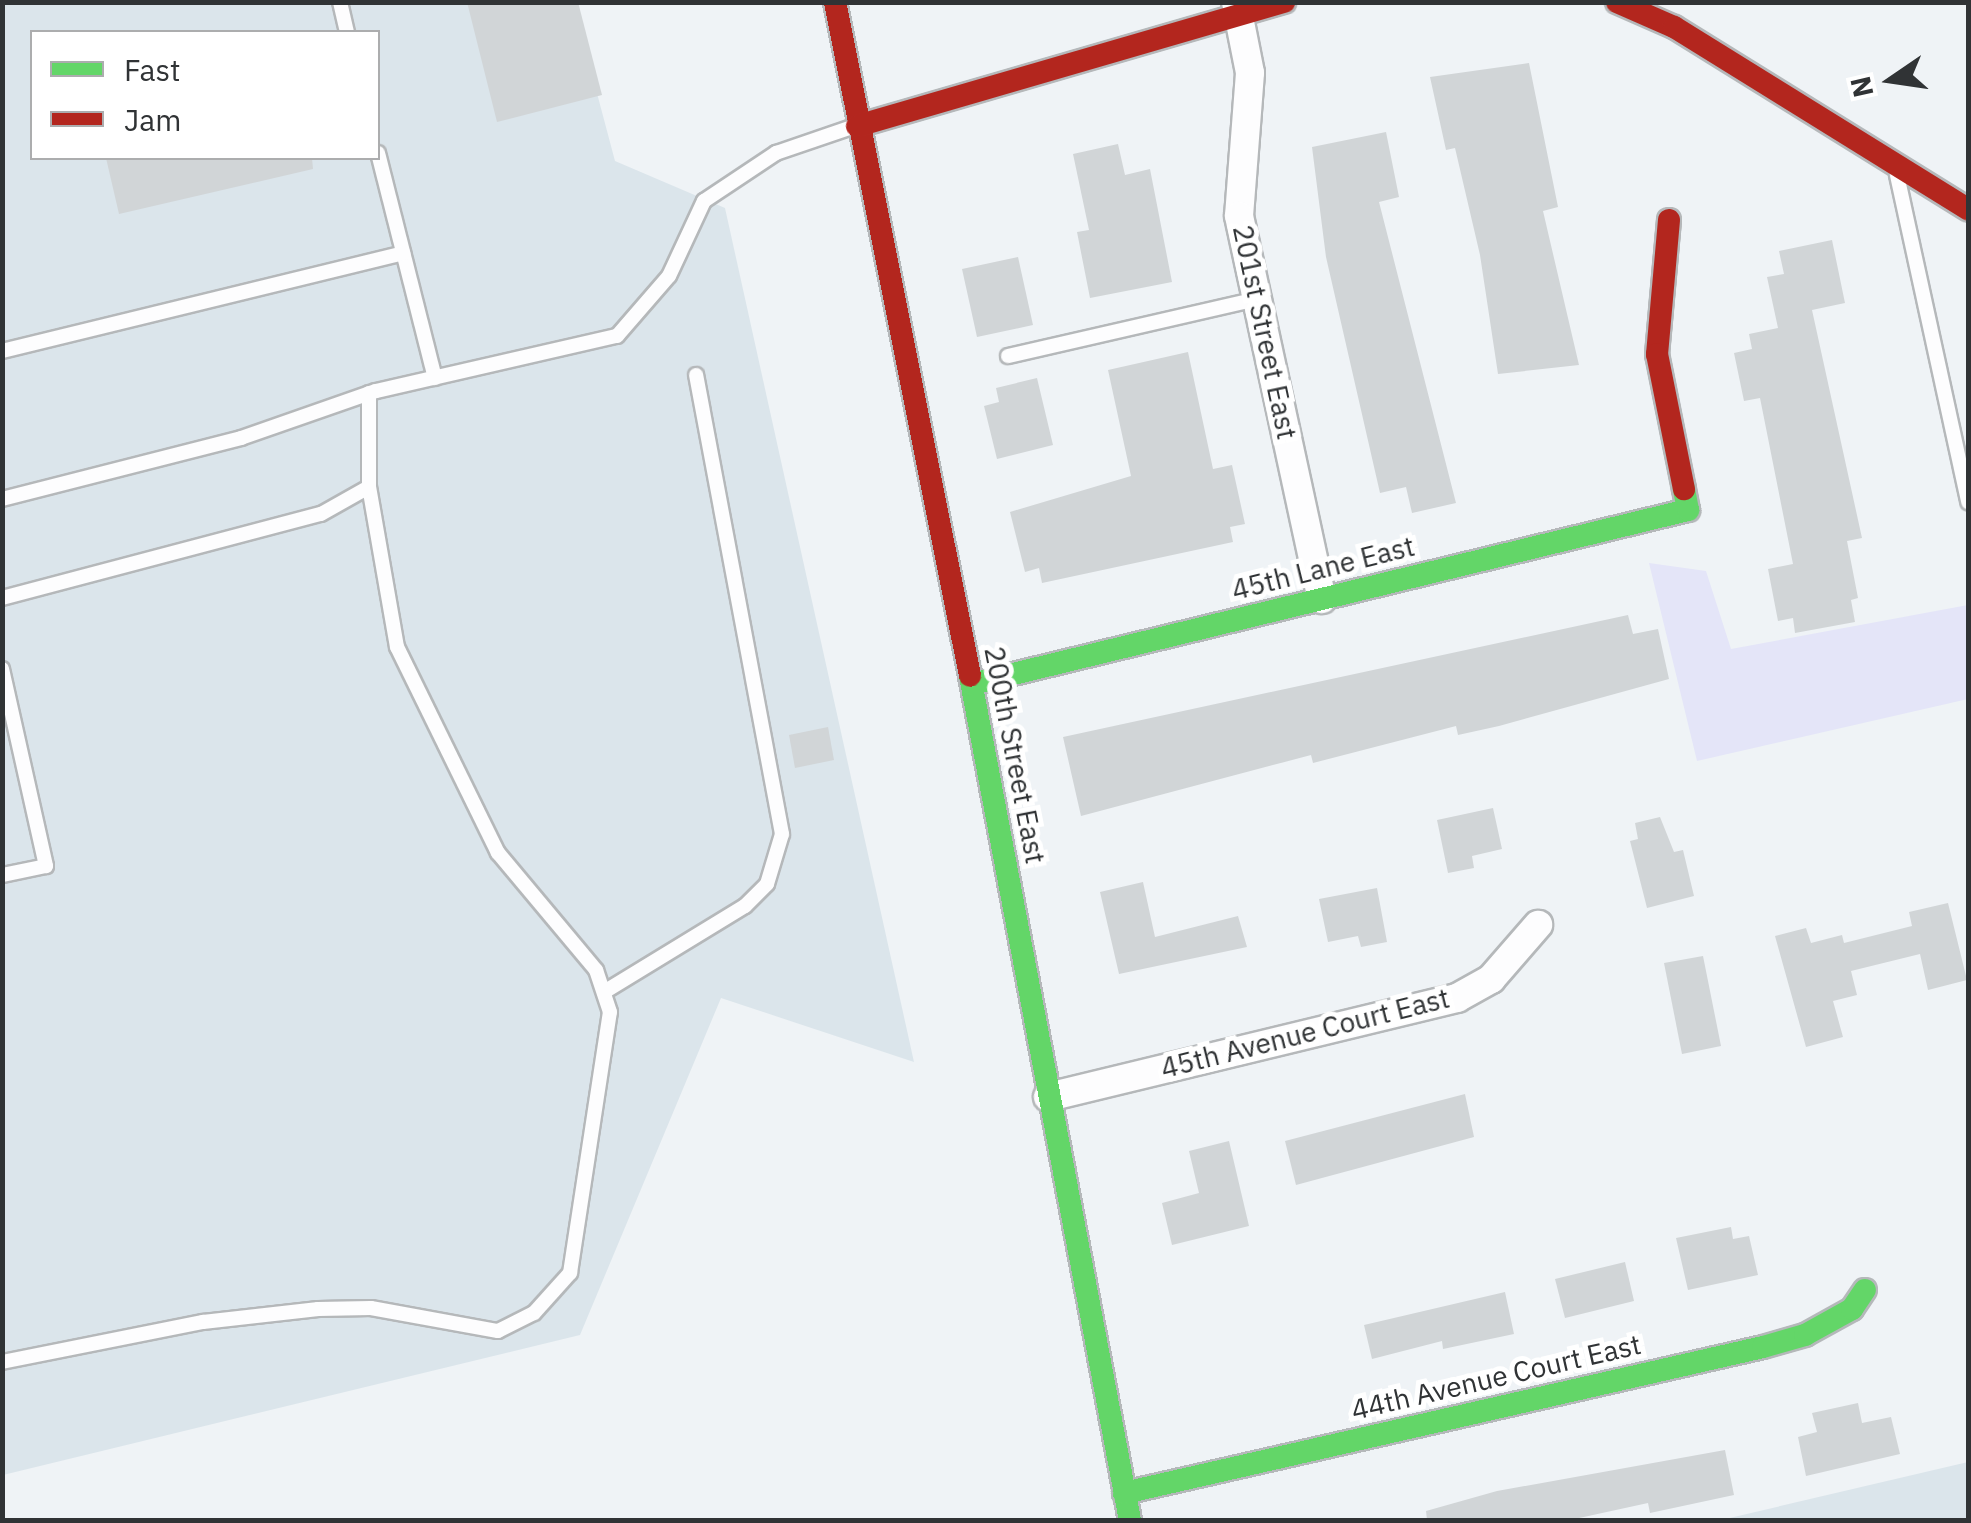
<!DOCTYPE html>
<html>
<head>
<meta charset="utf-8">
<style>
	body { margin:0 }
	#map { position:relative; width:1971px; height:1523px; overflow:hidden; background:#eff3f6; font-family:"IBM Plex Sans",sans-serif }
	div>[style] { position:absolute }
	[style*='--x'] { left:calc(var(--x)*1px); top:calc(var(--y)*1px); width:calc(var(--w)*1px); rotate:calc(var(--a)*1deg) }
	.built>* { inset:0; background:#dbe5eb }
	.green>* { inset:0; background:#e4e5f8 }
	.building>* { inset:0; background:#d1d5d7 }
	.roads { filter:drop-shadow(2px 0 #b5b8ba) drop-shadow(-2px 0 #b5b8ba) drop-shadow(0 2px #b5b8ba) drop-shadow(0 -2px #b5b8ba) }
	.lane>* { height:14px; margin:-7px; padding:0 7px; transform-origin:7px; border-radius:7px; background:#fdfdfe }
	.street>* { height:28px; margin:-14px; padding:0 14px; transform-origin:14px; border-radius:14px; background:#fdfdfe }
	.fast>* { height:22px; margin:-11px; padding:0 11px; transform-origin:11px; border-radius:11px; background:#63d668 }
	.jam>* { height:22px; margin:-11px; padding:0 11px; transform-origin:11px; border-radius:11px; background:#b3261e }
	span { translate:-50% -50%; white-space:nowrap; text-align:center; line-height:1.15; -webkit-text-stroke:10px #fff; paint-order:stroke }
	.street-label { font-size:28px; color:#303335 }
	.frame { position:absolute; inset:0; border:5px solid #303335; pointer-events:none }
	.legend { position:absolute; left:30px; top:30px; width:350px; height:130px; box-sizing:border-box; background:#fff; border:2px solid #acadae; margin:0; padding:12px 18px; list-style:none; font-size:30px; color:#303335 }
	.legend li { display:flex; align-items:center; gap:20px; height:50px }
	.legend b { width:50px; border:2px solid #acadae }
	.north { position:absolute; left:1841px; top:30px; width:100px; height:100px; -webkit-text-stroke:8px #fff; paint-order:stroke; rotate:257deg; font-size:28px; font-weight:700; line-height:40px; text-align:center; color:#303335 }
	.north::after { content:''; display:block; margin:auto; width:35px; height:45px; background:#303335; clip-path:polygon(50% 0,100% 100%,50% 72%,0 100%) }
</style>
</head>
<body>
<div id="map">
	<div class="built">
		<i style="clip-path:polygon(evenodd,2px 3px,573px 3px,615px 161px,725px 208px,914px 1062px,721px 998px,580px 1335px,3px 1475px,2px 3px,32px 32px,378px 32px,378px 158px,32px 158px,32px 32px)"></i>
		<i style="clip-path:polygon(1968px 1462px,1968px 1520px,1721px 1520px)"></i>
	</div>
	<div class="green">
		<i style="clip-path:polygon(1649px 563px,1706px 571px,1731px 649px,1968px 605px,1968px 699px,1697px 761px)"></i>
	</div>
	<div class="building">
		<i style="clip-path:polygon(467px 2px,578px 2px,602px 95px,497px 122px)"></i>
		<i style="clip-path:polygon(1529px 63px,1558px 207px,1543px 211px,1579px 365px,1498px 374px,1480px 255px,1455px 148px,1446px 150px,1430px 77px)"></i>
		<i style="clip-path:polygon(1386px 132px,1399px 197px,1379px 202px,1456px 503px,1412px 513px,1406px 487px,1380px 493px,1326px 257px,1312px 147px)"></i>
		<i style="clip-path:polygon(1118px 144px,1125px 175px,1150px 169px,1172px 282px,1090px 298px,1077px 232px,1089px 230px,1073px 154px)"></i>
		<i style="clip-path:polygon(106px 158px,312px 158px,313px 169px,119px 214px)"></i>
		<i style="clip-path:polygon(1832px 240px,1845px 303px,1812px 310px,1862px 538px,1847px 541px,1858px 598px,1851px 600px,1855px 622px,1795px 633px,1793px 618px,1778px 621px,1768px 569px,1793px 564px,1760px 398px,1744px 401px,1734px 353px,1752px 349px,1749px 334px,1778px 328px,1767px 277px,1784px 274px,1779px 251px)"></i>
		<i style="clip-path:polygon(1018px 257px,1033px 325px,977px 337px,962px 269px)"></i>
		<i style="clip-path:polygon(1188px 352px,1213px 469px,1232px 465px,1245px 524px,1230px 527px,1233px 542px,1042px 583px,1039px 568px,1025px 572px,1010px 512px,1131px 476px,1108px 370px)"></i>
		<i style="clip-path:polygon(1037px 378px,1053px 445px,997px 459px,984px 406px,999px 402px,996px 388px)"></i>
		<i style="clip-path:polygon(1628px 615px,1633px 634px,1658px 629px,1669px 679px,1499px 726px,1458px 735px,1456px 726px,1313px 763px,1311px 755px,1081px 816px,1063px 737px)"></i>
		<i style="clip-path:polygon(828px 727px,834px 760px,795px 768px,789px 735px)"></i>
		<i style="clip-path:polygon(1493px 808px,1502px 849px,1472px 856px,1474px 868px,1448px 873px,1437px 820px)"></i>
		<i style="clip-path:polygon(1660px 817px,1674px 852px,1683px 850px,1694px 896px,1647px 908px,1630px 841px,1638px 839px,1635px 823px)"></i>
		<i style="clip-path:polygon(1143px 882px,1155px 937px,1238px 916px,1247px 947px,1119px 974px,1100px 892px)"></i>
		<i style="clip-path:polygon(1377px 888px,1387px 942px,1361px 947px,1358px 936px,1328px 942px,1319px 899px)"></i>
		<i style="clip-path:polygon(1948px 903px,1967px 980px,1928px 990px,1920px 954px,1851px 971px,1857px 995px,1833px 1001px,1843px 1037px,1806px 1047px,1775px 936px,1806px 928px,1811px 943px,1842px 935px,1844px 943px,1912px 926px,1909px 912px)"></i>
		<i style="clip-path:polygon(1703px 956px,1721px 1046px,1682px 1054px,1664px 963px)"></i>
		<i style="clip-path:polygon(1465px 1094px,1474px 1137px,1296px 1185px,1285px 1141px)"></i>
		<i style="clip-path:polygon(1229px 1141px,1249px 1226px,1172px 1245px,1162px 1203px,1199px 1193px,1189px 1151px)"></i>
		<i style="clip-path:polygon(1731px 1227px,1733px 1239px,1749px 1236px,1758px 1275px,1688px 1290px,1676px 1238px)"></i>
		<i style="clip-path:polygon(1625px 1262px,1634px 1301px,1565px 1318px,1555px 1279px)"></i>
		<i style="clip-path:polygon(1505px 1292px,1514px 1334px,1443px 1349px,1442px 1341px,1372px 1359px,1364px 1325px)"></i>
		<i style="clip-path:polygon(1858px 1403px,1862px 1423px,1891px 1417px,1900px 1454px,1806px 1476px,1798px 1437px,1817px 1432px,1812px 1413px)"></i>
		<i style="clip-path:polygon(1725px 1450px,1734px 1495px,1650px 1513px,1648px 1503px,1570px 1520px,1427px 1520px,1426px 1511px,1497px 1491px)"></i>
	</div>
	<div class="roads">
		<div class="lane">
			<i style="--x:340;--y:2;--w:31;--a:77"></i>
			<i style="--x:378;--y:153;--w:232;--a:75.8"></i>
			<i style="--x:1897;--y:175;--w:335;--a:77.7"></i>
			<i style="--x:2;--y:351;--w:413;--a:-13.7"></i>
			<i style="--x:1008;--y:356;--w:255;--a:-12.9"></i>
			<i style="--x:2;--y:499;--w:247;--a:-14.3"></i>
			<i style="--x:241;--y:438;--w:143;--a:-19.2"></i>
			<i style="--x:376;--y:391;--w:247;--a:-12.9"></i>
			<i style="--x:617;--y:336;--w:79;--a:-49.1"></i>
			<i style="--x:669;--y:276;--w:83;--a:-65"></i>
			<i style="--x:704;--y:201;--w:87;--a:-33.7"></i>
			<i style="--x:776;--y:153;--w:80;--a:-18.9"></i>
			<i style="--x:2;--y:598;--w:330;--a:-14.8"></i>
			<i style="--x:321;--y:514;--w:55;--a:-29.4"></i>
			<i style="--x:2;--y:669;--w:202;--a:77.4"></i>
			<i style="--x:46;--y:866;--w:45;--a:168.4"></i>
			<i style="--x:604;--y:992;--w:165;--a:-31.4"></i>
			<i style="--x:745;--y:906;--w:31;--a:-45"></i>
			<i style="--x:767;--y:884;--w:52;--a:-73.3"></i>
			<i style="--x:782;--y:834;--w:467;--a:-100.6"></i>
			<i style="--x:2;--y:1362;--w:205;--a:-11.3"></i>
			<i style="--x:203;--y:1322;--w:116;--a:-6.4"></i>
			<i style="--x:318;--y:1309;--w:53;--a:-1.1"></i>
			<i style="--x:371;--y:1308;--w:129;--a:10.3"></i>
			<i style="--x:498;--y:1331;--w:40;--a:-26.6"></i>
			<i style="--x:534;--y:1313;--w:54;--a:-48"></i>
			<i style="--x:570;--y:1273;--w:264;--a:-81.3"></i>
			<i style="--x:610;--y:1012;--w:44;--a:-108.4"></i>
			<i style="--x:596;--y:970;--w:153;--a:-129.9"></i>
			<i style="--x:498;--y:853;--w:229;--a:-116.1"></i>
			<i style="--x:397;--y:647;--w:162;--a:-99.9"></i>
			<i style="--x:369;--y:487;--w:94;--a:-90"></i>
		</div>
		<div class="street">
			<i style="--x:1236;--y:2;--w:72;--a:78.8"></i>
			<i style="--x:1250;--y:73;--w:143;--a:94.4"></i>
			<i style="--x:1239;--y:216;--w:392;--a:77.8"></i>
			<i style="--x:1048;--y:1097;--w:421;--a:-13.6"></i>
			<i style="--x:1457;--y:998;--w:39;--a:-29"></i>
			<i style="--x:1491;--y:979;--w:72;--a:-49"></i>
		</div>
		<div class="fast">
			<i style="--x:970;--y:676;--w:859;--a:79.27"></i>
			<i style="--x:972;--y:684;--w:737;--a:-13.66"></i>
			<i style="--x:1688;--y:510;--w:21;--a:-101"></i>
			<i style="--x:1124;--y:1493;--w:655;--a:-12.87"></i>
			<i style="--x:1763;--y:1347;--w:44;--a:-15.9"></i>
			<i style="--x:1805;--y:1335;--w:54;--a:-29"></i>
			<i style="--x:1852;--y:1309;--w:23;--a:-56"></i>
		</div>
		<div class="jam">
			<i style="--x:835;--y:2;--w:687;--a:78.67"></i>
			<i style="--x:1617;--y:2;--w:62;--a:23.7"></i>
			<i style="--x:1674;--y:27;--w:346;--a:31.8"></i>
			<i style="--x:857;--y:126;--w:445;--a:-16.2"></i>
			<i style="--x:1669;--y:220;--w:135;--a:95.1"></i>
			<i style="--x:1657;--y:354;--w:138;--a:78.7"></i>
		</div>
	</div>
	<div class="street-label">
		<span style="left:1265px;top:332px;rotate:78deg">201st Street East</span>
		<span style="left:1323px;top:568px;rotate:-14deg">45th Lane East</span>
		<span style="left:1015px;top:755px;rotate:79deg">200th Street East</span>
		<span style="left:1305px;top:1033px;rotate:-14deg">45th Avenue Court East</span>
		<span style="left:1496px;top:1377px;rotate:-13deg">44th Avenue Court East</span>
	</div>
	<div class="frame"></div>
	<ul class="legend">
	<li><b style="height:12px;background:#63d668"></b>Fast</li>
	<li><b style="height:12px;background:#b3261e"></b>Jam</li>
	</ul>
	<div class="north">N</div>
</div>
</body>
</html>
